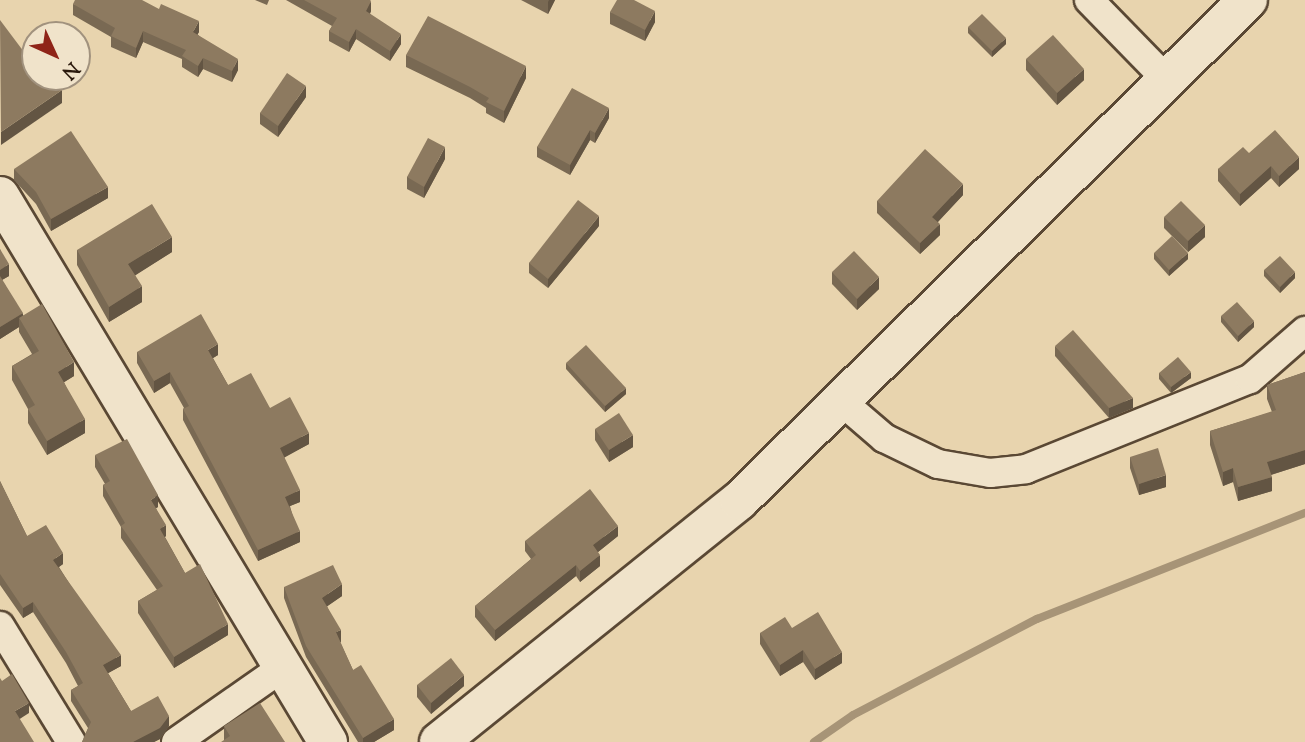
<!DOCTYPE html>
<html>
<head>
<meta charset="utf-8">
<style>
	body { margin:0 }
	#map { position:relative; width:1305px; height:742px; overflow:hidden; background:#e8d4ae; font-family:"Sorts Mill Goudy",serif }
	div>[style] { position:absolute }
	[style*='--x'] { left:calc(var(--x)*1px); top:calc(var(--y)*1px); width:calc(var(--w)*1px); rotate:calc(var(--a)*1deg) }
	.stream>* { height:8px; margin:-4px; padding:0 4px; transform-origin:4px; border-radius:4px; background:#a79477 }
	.roads { filter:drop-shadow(2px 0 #5a4834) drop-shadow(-2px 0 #5a4834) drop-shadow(0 2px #5a4834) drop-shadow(0 -2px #5a4834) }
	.street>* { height:28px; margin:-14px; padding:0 14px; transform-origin:14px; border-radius:14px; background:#f0e3ca }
	.secondary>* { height:38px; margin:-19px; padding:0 19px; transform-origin:19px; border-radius:19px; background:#f0e3ca }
	.wall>* { inset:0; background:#796953 }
	.shaded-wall>* { inset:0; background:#635543 }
	.building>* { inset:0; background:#8d7a60 }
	span { translate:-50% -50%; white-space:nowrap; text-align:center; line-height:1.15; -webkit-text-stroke:5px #f0e3ca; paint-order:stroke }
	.north { position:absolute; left:21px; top:21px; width:70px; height:70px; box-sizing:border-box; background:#f0e3ca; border:2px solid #a1927e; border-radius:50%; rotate:135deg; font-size:19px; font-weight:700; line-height:28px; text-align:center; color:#2a190c }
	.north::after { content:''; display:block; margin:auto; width:24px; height:32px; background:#8f2418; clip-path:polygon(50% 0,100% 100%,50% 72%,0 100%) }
</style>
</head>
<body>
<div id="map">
	<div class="stream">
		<i style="--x:814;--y:742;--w:47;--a:-34.7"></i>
		<i style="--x:853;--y:715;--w:208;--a:-27.6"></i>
		<i style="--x:1037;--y:619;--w:288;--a:-21.6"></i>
	</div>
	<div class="roads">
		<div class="street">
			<i style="--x:1089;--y:0;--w:112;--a:45.7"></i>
			<i style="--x:841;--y:401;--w:57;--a:40.7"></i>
			<i style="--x:884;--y:438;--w:60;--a:25.7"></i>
			<i style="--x:938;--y:464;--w:53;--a:9.8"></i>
			<i style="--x:990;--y:473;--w:36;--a:-6"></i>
			<i style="--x:1026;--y:469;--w:241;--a:-21.9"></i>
			<i style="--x:1250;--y:379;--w:73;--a:-41.1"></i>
			<i style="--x:0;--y:626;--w:136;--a:58.5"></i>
			<i style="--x:176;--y:742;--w:131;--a:-35"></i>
		</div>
		<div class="secondary">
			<i style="--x:0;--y:196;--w:637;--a:59.01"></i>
			<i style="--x:439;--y:742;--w:385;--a:-38.8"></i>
			<i style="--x:739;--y:501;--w:714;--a:-44.55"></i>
		</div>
	</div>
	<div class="wall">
		<i style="clip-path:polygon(255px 0,269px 0,267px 5px)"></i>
		<i style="clip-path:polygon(286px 0,370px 0,371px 11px,370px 14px,401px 44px,390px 61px,356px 39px,349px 52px,329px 41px,329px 31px,332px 26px)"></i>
		<i style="clip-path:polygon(521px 0,555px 0,548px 14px)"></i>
		<i style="clip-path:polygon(73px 4px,199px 32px,197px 34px,238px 70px,232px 82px,203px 69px,198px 77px,182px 67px,182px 59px,143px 42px,136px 58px,111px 47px,111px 37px,73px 15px)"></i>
		<i style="clip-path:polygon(610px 12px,655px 22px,645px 41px,610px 24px)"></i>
		<i style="clip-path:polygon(968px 27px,1006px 44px,992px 57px,968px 33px)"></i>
		<i style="clip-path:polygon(406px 55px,526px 78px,504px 123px,486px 113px,486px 108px,470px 98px,406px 67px)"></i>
		<i style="clip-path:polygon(1026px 59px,1084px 80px,1057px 105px,1026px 70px)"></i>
		<i style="clip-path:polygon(306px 97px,278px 137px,260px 124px,260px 113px)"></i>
		<i style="clip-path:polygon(609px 118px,595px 143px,590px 140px,570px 175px,537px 157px,537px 147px)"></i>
		<i style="clip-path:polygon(1249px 153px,1299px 169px,1279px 187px,1271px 178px,1240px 206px,1218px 181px,1218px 169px)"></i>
		<i style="clip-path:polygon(445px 159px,424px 198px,407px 189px,407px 177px)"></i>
		<i style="clip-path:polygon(14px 169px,108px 198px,51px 231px,36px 204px,14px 180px)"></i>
		<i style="clip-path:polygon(963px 195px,938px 222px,940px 235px,920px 254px,877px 213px,877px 201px)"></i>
		<i style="clip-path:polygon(1164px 217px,1205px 237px,1188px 252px,1164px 228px)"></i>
		<i style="clip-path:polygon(599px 226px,548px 288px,529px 273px,529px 263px)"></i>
		<i style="clip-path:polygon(0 249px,9px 276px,2px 280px,23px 315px,74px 376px,64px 382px,85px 433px,47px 455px,28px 423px,28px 409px,12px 380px,12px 366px,32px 354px,19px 332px,19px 327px,0 339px)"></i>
		<i style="clip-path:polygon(77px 250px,172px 252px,135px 275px,142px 302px,109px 322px,77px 265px)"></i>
		<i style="clip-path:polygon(1154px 253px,1188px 259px,1169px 276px,1154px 259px)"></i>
		<i style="clip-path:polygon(1264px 270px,1295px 278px,1280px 293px,1264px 276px)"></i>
		<i style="clip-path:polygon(832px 272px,879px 289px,857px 310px,832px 284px)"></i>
		<i style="clip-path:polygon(1221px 316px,1254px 327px,1238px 342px,1221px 322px)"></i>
		<i style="clip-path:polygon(1055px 346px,1133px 408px,1109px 418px,1055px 356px)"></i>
		<i style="clip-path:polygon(137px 352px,218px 355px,213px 358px,228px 385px,270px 408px,309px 444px,284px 457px,300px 502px,290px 506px,300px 542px,258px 561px,183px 420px,183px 409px,184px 408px,170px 383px,154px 393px,137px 363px)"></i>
		<i style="clip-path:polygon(566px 363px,626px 394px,605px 412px,566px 369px)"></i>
		<i style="clip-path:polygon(1305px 372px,1305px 464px,1271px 475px,1272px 491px,1238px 501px,1233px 482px,1223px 486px,1210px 445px,1210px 431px,1272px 412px,1267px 399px,1267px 385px)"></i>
		<i style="clip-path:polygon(1159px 373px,1191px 378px,1171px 393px,1159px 379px)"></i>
		<i style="clip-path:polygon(595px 429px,633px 447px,609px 462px,595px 440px)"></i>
		<i style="clip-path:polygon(95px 455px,158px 507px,156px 508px,166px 536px,165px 537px,185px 573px,228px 635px,174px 668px,138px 613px,138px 601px,157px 590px,121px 538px,121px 527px,103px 496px,103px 485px,105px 484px,95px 467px)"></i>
		<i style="clip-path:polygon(1130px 457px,1166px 487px,1139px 495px,1130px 468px)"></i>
		<i style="clip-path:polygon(0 481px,27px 536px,63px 564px,59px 567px,121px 666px,108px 673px,131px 711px,169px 726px,160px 739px,154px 742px,82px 742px,88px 728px,71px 701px,71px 690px,78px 686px,66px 663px,33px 612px,23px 618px,0 585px)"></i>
		<i style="clip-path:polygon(618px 536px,598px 552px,600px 566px,580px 582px,576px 576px,495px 641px,475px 617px,475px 606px,531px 559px,525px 551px,525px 541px)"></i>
		<i style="clip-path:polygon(284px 587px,342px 596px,327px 606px,341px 642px,340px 642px,353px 670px,394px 730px,374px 742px,358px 742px,306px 657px,284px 598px)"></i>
		<i style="clip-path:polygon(792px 628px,842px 663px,815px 680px,803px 662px,780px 676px,760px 644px,760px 633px)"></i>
		<i style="clip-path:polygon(417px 685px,464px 686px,431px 714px,417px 697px)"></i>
		<i style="clip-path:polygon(224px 726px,285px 742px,224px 740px)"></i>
	</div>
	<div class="shaded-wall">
		<i style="clip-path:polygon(549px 0,555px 0,548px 14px,548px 2px)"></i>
		<i style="clip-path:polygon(371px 1px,371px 11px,366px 21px,366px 11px)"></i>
		<i style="clip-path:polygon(655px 11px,655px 22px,645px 41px,645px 30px)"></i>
		<i style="clip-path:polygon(199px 21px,199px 32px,193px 43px,193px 32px)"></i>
		<i style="clip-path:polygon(356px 29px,356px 39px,349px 52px,349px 42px)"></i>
		<i style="clip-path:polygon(143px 31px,143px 42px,136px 58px,136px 48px)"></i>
		<i style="clip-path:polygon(401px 34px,401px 44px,390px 61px,390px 51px)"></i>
		<i style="clip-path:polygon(1006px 38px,1006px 44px,992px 57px,992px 51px)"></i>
		<i style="clip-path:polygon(203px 58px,203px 69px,198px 77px,198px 66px)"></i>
		<i style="clip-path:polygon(238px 59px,238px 70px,232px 82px,232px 71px)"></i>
		<i style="clip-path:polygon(526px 66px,526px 78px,504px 123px,504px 111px)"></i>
		<i style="clip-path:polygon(1084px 69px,1084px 80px,1057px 105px,1057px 93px)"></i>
		<i style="clip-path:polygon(306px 86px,306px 97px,278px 137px,278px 126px)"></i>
		<i style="clip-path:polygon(62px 90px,62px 103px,1px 145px,1px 132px)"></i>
		<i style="clip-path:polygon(609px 108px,609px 118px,595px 143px,595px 133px)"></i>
		<i style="clip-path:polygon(590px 130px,590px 140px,570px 175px,570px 165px)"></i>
		<i style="clip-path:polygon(445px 147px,445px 159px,424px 198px,424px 187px)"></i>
		<i style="clip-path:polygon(1299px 157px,1299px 169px,1279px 187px,1279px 176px)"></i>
		<i style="clip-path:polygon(1271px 166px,1271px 178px,1240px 206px,1240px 194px)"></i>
		<i style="clip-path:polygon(963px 184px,963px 195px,932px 228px,932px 217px)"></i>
		<i style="clip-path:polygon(108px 187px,108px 198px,51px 231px,51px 219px)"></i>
		<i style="clip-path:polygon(599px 216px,599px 226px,548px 288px,548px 279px)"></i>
		<i style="clip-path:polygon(940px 224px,940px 235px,920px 254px,920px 243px)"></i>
		<i style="clip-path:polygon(1205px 225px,1205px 237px,1188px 252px,1188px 241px)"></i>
		<i style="clip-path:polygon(172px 237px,172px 252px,128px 280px,128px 264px)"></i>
		<i style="clip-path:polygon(1188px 253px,1188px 259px,1169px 276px,1169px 270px)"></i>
		<i style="clip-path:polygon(9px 264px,9px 276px,0 281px,0 270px)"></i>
		<i style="clip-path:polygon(1295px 272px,1295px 278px,1280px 293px,1280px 287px)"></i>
		<i style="clip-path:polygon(879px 277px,879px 289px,857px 310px,857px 299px)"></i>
		<i style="clip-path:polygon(142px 286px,142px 302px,109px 322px,109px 307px)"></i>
		<i style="clip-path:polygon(23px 313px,23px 324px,19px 318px,19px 327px,0 339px,0 327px)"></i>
		<i style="clip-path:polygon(1254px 321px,1254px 327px,1238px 342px,1238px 336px)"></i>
		<i style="clip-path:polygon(218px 344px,218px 355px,208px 361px,208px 350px)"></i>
		<i style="clip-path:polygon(74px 362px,74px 376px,58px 386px,58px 372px)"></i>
		<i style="clip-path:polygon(170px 372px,170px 383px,154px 393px,154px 381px)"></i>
		<i style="clip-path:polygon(1191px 372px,1191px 378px,1171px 393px,1171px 387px)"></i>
		<i style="clip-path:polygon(626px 388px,626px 394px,605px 412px,605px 406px)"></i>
		<i style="clip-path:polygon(1133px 398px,1133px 408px,1109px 418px,1109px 408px)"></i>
		<i style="clip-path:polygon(85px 419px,85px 433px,47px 455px,47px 441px)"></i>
		<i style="clip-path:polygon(309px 433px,309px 444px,280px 460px,280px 448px)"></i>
		<i style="clip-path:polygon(633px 435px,633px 447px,609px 462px,609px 450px)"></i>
		<i style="clip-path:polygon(1305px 450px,1305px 464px,1267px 476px,1267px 462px)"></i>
		<i style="clip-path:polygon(1233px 468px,1233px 482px,1223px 486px,1223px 472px)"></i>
		<i style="clip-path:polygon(1166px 475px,1166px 487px,1139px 495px,1139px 484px)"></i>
		<i style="clip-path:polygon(1272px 477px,1272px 491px,1238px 501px,1238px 487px)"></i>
		<i style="clip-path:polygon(300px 490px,300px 502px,285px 508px,285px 497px)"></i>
		<i style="clip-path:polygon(158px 495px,158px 507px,151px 511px,151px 500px)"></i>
		<i style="clip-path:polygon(166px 525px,166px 536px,160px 540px,160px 529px)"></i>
		<i style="clip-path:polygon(618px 526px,618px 536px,593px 556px,593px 545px)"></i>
		<i style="clip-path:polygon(300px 531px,300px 542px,258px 561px,258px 550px)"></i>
		<i style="clip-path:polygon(63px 553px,63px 564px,53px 571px,53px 560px)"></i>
		<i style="clip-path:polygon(600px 555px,600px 566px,580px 582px,580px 571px)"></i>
		<i style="clip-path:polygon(576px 565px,576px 576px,495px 641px,495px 630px)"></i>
		<i style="clip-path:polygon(342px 584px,342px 596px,322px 610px,322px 598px)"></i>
		<i style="clip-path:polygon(33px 602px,33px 612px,23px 618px,23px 608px)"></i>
		<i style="clip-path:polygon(228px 624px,228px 635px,174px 668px,174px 657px)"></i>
		<i style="clip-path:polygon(341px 630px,341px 642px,336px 644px,336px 632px)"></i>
		<i style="clip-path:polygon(803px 650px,803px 662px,780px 676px,780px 665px)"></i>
		<i style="clip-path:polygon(842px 652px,842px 663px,815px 680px,815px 669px)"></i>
		<i style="clip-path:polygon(121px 655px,121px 666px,103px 676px,103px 665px)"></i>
		<i style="clip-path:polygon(464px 675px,464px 686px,431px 714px,431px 703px)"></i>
		<i style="clip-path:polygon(29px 703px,29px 713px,15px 722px,15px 711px)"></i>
		<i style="clip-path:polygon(169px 716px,169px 726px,160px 739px,154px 742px,133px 742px)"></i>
		<i style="clip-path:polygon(394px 719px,394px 730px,374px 742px,363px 742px,363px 738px)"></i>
	</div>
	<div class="building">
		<i style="clip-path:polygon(75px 0,142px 0,159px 9px,161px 4px,199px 21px,193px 32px,238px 59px,232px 71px,203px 58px,198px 66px,182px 56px,186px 50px,143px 31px,136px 48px,111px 36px,115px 28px,73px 4px)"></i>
		<i style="clip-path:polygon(304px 0,370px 0,371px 1px,366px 11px,401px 34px,390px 51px,356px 29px,349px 42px,329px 31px,337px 18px)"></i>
		<i style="clip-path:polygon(617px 0,634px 0,655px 11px,645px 30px,610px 12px)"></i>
		<i style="clip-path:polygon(982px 14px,1006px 38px,992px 51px,968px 27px)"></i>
		<i style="clip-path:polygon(428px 16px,526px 66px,504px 111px,486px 102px,489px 98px,470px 87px,406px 55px)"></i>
		<i style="clip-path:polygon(0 20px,33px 64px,35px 63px,35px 77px,53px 77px,62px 90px,1px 132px)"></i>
		<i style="clip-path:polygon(1053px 35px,1084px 69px,1057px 93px,1026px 59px)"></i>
		<i style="clip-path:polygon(287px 73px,306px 86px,278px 126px,260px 113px)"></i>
		<i style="clip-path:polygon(572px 88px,609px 108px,595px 133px,590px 130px,570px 165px,537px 147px)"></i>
		<i style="clip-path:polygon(1275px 130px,1299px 157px,1279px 176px,1271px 166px,1240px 194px,1218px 169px,1243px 147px,1249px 153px)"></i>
		<i style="clip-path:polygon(71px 131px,108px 187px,51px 219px,36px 192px,14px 169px)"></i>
		<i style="clip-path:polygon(428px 138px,445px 147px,424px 187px,407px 177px)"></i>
		<i style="clip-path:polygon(925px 149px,963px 184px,932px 217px,940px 224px,920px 243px,877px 201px)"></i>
		<i style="clip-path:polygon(578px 200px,599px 216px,548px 279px,529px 263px)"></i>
		<i style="clip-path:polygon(1181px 201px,1205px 225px,1188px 241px,1164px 217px)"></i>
		<i style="clip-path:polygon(152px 204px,172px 237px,128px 264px,142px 286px,109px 307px,77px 250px)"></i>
		<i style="clip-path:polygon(1172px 236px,1188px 253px,1169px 270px,1154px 253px)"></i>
		<i style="clip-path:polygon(0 249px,9px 264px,0 270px)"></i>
		<i style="clip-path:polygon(854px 251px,879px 277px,857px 299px,832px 272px)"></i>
		<i style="clip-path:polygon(1280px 256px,1295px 272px,1280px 287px,1264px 270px)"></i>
		<i style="clip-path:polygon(0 276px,23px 313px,0 327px)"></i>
		<i style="clip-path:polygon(1237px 302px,1254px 321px,1238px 336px,1221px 316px)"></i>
		<i style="clip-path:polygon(42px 304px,74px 362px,58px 372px,85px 419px,47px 441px,28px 409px,35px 405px,12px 366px,39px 351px,19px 318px)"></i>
		<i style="clip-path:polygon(201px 314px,218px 344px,208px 350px,228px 385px,251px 373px,270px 408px,290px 397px,309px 433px,280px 448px,300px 490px,285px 497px,300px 531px,258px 550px,183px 409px,189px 406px,170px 372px,154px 381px,137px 352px)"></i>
		<i style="clip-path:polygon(1073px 330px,1133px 398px,1109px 408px,1055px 346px)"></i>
		<i style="clip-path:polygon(586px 345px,626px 388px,605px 406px,566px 363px)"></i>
		<i style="clip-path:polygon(1178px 357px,1191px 372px,1171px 387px,1159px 373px)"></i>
		<i style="clip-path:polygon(1305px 372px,1305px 450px,1267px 462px,1272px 477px,1238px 487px,1233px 468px,1223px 472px,1210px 431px,1276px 410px,1267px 385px)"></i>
		<i style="clip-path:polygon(619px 413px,633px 435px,609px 450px,595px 429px)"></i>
		<i style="clip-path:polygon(127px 439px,158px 495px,151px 500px,166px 525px,160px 529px,185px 573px,200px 564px,228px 624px,174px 657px,138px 601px,163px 586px,121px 526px,125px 523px,103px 485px,110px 481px,95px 455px)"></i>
		<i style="clip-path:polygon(1158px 448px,1166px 475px,1139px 484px,1130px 457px)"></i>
		<i style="clip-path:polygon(0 481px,27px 536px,46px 525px,63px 553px,53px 560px,121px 655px,103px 665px,131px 711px,158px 696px,169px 716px,160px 728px,133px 742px,82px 742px,91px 722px,71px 690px,83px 683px,66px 652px,33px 602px,23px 608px,0 574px)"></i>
		<i style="clip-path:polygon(590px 489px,618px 526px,593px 545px,600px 555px,580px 571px,576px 565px,495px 630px,475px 606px,536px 555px,525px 541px)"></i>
		<i style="clip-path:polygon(333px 565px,342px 584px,322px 598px,341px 630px,336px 632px,353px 670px,361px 665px,394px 719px,363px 738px,306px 646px,284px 587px)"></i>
		<i style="clip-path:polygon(818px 612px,842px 652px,815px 669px,803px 650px,780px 665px,760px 633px,785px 617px,792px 628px)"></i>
		<i style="clip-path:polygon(451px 658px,464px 675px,431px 703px,417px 685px)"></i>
		<i style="clip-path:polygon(12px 674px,29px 703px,15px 711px,34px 742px,0 742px,0 678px,2px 681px)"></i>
		<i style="clip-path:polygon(260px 703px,285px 742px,221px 742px,230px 736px,224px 726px)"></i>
	</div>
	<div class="north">N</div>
</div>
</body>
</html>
